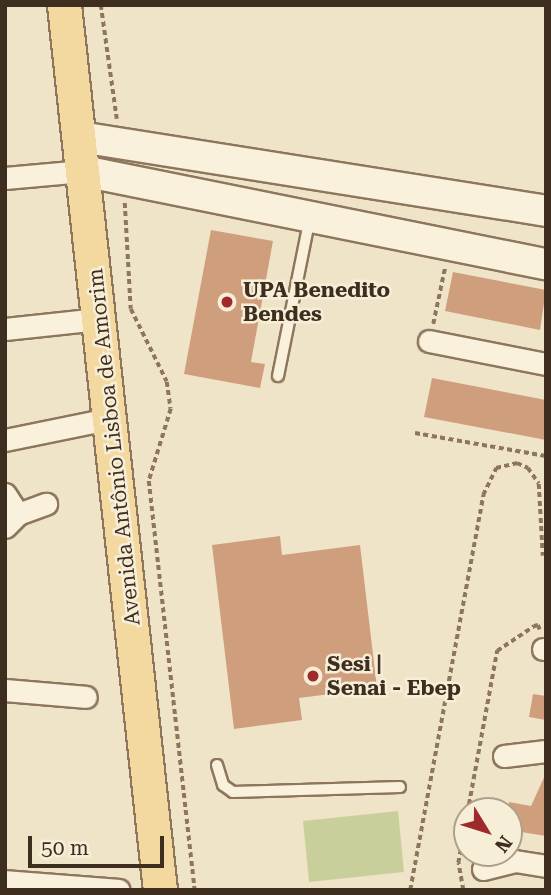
<!DOCTYPE html>
<html>
<head>
<meta charset="utf-8">
<style>
	body { margin:0 }
	#map { position:relative; width:551px; height:895px; overflow:hidden; background:#f0e4c8; font-family:"Roboto Serif",serif }
	div>[style] { position:absolute }
	[style*='--x'] { left:calc(var(--x)*1px); top:calc(var(--y)*1px); width:calc(var(--w)*1px); rotate:calc(var(--a)*1deg) }
	.green>* { inset:0; background:#c9cf9b }
	.building>* { inset:0; background:#cf9f7d }
	.path>* { height:3.5px; margin-top:-1.75px; transform-origin:0; background:repeating-linear-gradient(90deg,#8d765c 0 5px,transparent 0 8.5px) }
	.roads { filter:drop-shadow(2px 0 #8d765c) drop-shadow(-2px 0 #8d765c) drop-shadow(0 2px #8d765c) drop-shadow(0 -2px #8d765c) }
	.lane>* { height:10px; margin:-5px; padding:0 5px; transform-origin:5px; border-radius:5px; background:#faf1dc }
	.street>* { height:21px; margin:-10.5px; padding:0 10.5px; transform-origin:10.5px; border-radius:10.5px; background:#faf1dc }
	.secondary>* { height:30px; margin:-15px; padding:0 15px; transform-origin:15px; border-radius:15px; background:#faf1dc }
	.primary>* { height:33px; margin:-16.5px; padding:0 16.5px; transform-origin:16.5px; border-radius:16.5px; background:#f3d9a0 }
	.dots>* { width:19px; height:19px; translate:-50% -50%; box-sizing:border-box; border:4px solid #f7eed8; border-radius:50% }
	span { translate:-50% -50%; white-space:nowrap; text-align:center; line-height:1.15; -webkit-text-stroke:5px #f7eed8; paint-order:stroke }
	.poi-label { font-size:21px; color:#3d2e20; font-weight:700 }
	.left { translate:0 -50%; text-align:left }
	.street-label { font-size:21px; color:#3d2e20 }
	.frame { position:absolute; inset:0; border:7px solid #3d2e20; pointer-events:none }
	.north { position:absolute; left:453px; top:797px; width:70px; height:70px; box-sizing:border-box; background:#f7eed8; border:2px solid #ada18e; border-radius:50%; rotate:128deg; font-size:19px; font-weight:700; line-height:28px; text-align:center; color:#3d2e20 }
	.north::after { content:''; display:block; margin:auto; width:24px; height:32px; background:#9e2a2b; clip-path:polygon(50% 0,100% 100%,50% 72%,0 100%) }
	.scale { position:absolute; left:28px; top:836px; width:136px; height:32px; box-sizing:border-box; border:4px solid #3d2e20; border-top:0; padding-left:9px; font-size:21px; line-height:24px; white-space:nowrap; color:#3d2e20; -webkit-text-stroke:5px #f7eed8; paint-order:stroke }
</style>
</head>
<body>
<div id="map">
	<div class="green">
		<i style="clip-path:polygon(398px 811px,404px 872px,309px 882px,303px 821px)"></i>
	</div>
	<div class="building">
		<i style="clip-path:polygon(211px 230px,273px 241px,251px 362px,265px 364px,260px 388px,184px 374px)"></i>
		<i style="clip-path:polygon(453px 272px,546px 290px,540px 330px,445px 311px)"></i>
		<i style="clip-path:polygon(432px 378px,546px 400px,546px 440px,424px 417px)"></i>
		<i style="clip-path:polygon(280px 536px,282px 555px,360px 545px,377px 688px,299px 698px,302px 720px,234px 729px,212px 545px)"></i>
		<i style="clip-path:polygon(533px 694px,546px 696px,546px 720px,529px 717px)"></i>
		<i style="clip-path:polygon(546px 773px,546px 836px,509px 830px,509px 802px,531px 806px)"></i>
	</div>
	<div class="path">
		<i style="--x:101;--y:5;--w:115;--a:82"></i>
		<i style="--x:125;--y:203;--w:106;--a:86.8"></i>
		<i style="--x:131;--y:309;--w:81;--a:63.7"></i>
		<i style="--x:167;--y:382;--w:27;--a:82"></i>
		<i style="--x:171;--y:409;--w:75;--a:107"></i>
		<i style="--x:149;--y:481;--w:412;--a:83.6"></i>
		<i style="--x:433;--y:324;--w:58;--a:-78.1"></i>
		<i style="--x:415;--y:433;--w:133;--a:10"></i>
		<i style="--x:410;--y:890;--w:402;--a:-79.5"></i>
		<i style="--x:483;--y:495;--w:30;--a:-64"></i>
		<i style="--x:496;--y:468;--w:22;--a:-13"></i>
		<i style="--x:517;--y:463;--w:12;--a:24"></i>
		<i style="--x:528;--y:468;--w:19;--a:55"></i>
		<i style="--x:539;--y:484;--w:72;--a:86.8"></i>
		<i style="--x:463;--y:890;--w:27;--a:-100"></i>
		<i style="--x:458;--y:863;--w:216;--a:-79.6"></i>
		<i style="--x:497;--y:651;--w:45;--a:-34"></i>
		<i style="--x:534;--y:626;--w:4;--a:-14"></i>
		<i style="--x:538;--y:625;--w:5;--a:68"></i>
	</div>
	<div class="roads">
		<div class="lane">
			<i style="--x:278;--y:376;--w:161;--a:-78.6"></i>
			<i style="--x:217;--y:765;--w:21;--a:73"></i>
			<i style="--x:223;--y:785;--w:12;--a:35"></i>
			<i style="--x:233;--y:792;--w:167;--a:-1.7"></i>
		</div>
		<div class="street">
			<i style="--x:5;--y:178;--w:78;--a:-5.1"></i>
			<i style="--x:5;--y:329;--w:94;--a:-6.1"></i>
			<i style="--x:429;--y:341;--w:119;--a:11.1"></i>
			<i style="--x:5;--y:440;--w:105;--a:-11.5"></i>
			<i style="--x:5;--y:494;--w:24;--a:57"></i>
			<i style="--x:5;--y:527;--w:18;--a:-45"></i>
			<i style="--x:18;--y:514;--w:30;--a:-20"></i>
			<i style="--x:543;--y:649;--w:3;--a:0"></i>
			<i style="--x:5;--y:690;--w:81;--a:4.9"></i>
			<i style="--x:504;--y:756;--w:42;--a:-6.8"></i>
			<i style="--x:483;--y:869;--w:33;--a:-14"></i>
			<i style="--x:515;--y:861;--w:31;--a:9"></i>
			<i style="--x:5;--y:881;--w:114;--a:4.5"></i>
		</div>
		<div class="secondary">
			<i style="--x:80;--y:137;--w:472;--a:9"></i>
			<i style="--x:83;--y:171;--w:472;--a:11.4"></i>
		</div>
		<div class="primary">
			<i style="--x:64;--y:5;--w:890;--a:83.81"></i>
		</div>
	</div>
	<div class="dots">
		<i style="left:227px;top:302px;background:#9e2a2b"></i>
		<i style="left:313px;top:676px;background:#9e2a2b"></i>
	</div>
	<div class="poi-label">
		<span class="left" style="left:243px;top:302px">UPA Benedito<br>Bendes</span>
		<span class="left" style="left:327px;top:676px">Sesi |<br>Senai - Ebep</span>
	</div>
	<div class="street-label">
		<span style="left:114px;top:447px;rotate:-96deg">Avenida Antônio Lisboa de Amorim</span>
	</div>
	<div class="frame"></div>
	<div class="north">N</div>
	<div class="scale">50 m</div>
</div>
</body>
</html>
